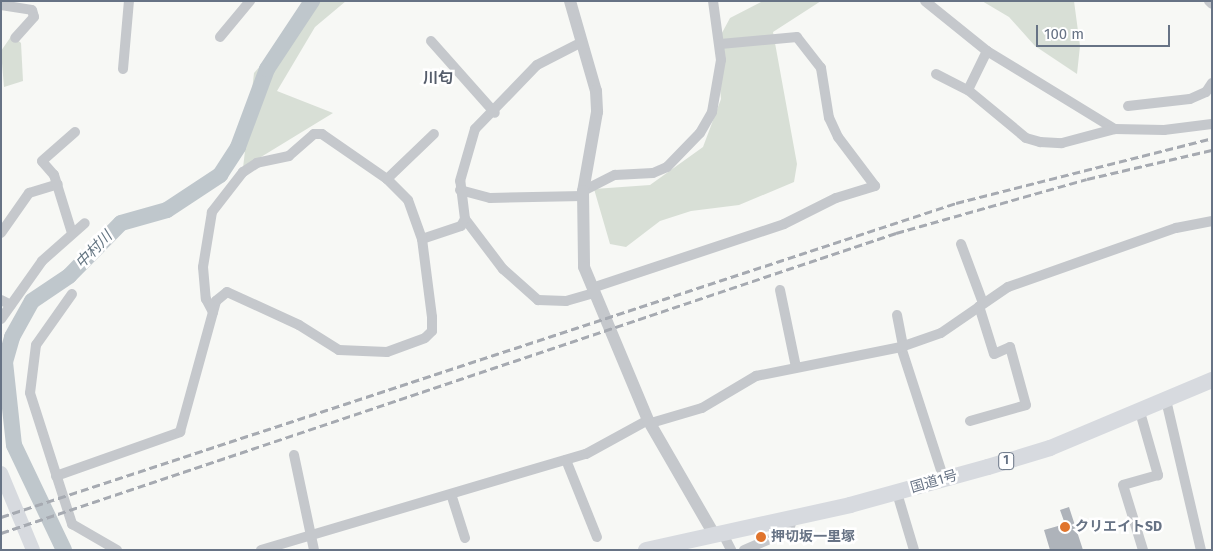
<!DOCTYPE html>
<html>
<head>
<meta charset="utf-8">
<style>
	body { margin:0 }
	#map { position:relative; width:1213px; height:551px; overflow:hidden; background:#f7f8f5; font-family:"Fira Sans","Noto Sans JP",sans-serif }
	div>[style] { position:absolute }
	[style*='--x'] { left:calc(var(--x)*1px); top:calc(var(--y)*1px); width:calc(var(--w)*1px); rotate:calc(var(--a)*1deg) }
	.green>* { inset:0; background:#d8dfd6 }
	.river>* { height:16px; margin:-8px; padding:0 8px; transform-origin:8px; border-radius:8px; background:#bfc7cc }
	.building>* { inset:0; background:#aeb3ba }
	.minor>* { height:10px; margin:-5px; padding:0 5px; transform-origin:5px; border-radius:5px; background:#c5c8cc }
	.tertiary>* { height:12px; margin:-6px; padding:0 6px; transform-origin:6px; border-radius:6px; background:#c5c8cc }
	.secondary>* { height:14px; margin:-7px; padding:0 7px; transform-origin:7px; border-radius:7px; background:#d7dadf }
	.trunk>* { height:16px; margin:-8px; padding:0 8px; transform-origin:8px; border-radius:8px; background:#d7dadf }
	.rail>* { height:2.5px; margin-top:-1.25px; transform-origin:0; background:repeating-linear-gradient(90deg,#a6aab1 0 8px,transparent 0 12px) }
	.dots>* { width:14px; height:14px; translate:-50% -50%; box-sizing:border-box; border:2px solid #fff; border-radius:50% }
	span { translate:-50% -50%; white-space:nowrap; text-align:center; line-height:1.15; -webkit-text-stroke:5px #fff; paint-order:stroke }
	.shield-label span { padding:1px 4px; background:#fff; border:1px solid; border-radius:4px; -webkit-text-stroke-width:0 }
	.shield-label { font-size:12px; color:#677385; font-weight:700 }
	.street-label { font-size:14px; color:#677385 }
	.poi-label { font-size:14px; color:#677385; font-weight:700 }
	.left { translate:0 -50%; text-align:left }
	.neighbourhood-label { font-size:15px; color:#555d6b; font-weight:700 }
	.water-label { font-size:15px; color:#637481; font-style:italic }
	.frame { position:absolute; inset:0; border:2px solid #677385; pointer-events:none }
	.scale { position:absolute; left:1036px; top:25px; width:134px; height:22px; box-sizing:border-box; border:2px solid #677385; border-top:0; padding-left:6px; font-size:15px; line-height:18px; white-space:nowrap; color:#677385; -webkit-text-stroke:4px #fff; paint-order:stroke }
</style>
</head>
<body>
<div id="map">
	<div class="green">
		<i style="clip-path:polygon(317px 1px,346px 1px,315px 27px,277px 91px,333px 113px,243px 168px,254px 73px)"></i>
		<i style="clip-path:polygon(763px 1px,821px 1px,773px 32px,797px 164px,794px 182px,739px 205px,691px 211px,660px 221px,626px 247px,610px 244px,594px 189px,650px 185px,703px 147px,721px 99px,716px 44px,730px 18px)"></i>
		<i style="clip-path:polygon(982px 1px,1074px 1px,1080px 46px,1077px 74px,1035px 46px,1009px 17px)"></i>
		<i style="clip-path:polygon(12px 35px,21px 43px,23px 81px,4px 87px,1px 51px)"></i>
	</div>
	<div class="river">
		<i style="--x:64;--y:550;--w:116;--a:-115.5"></i>
		<i style="--x:14;--y:445;--w:83;--a:-96.2"></i>
		<i style="--x:5;--y:362;--w:26;--a:-74"></i>
		<i style="--x:12;--y:337;--w:41;--a:-60.9"></i>
		<i style="--x:32;--y:301;--w:45;--a:-34"></i>
		<i style="--x:69;--y:276;--w:74;--a:-45.5"></i>
		<i style="--x:121;--y:223;--w:48;--a:-15.8"></i>
		<i style="--x:167;--y:210;--w:64;--a:-33.4"></i>
		<i style="--x:220;--y:175;--w:33;--a:-57"></i>
		<i style="--x:238;--y:147;--w:83;--a:-69.6"></i>
		<i style="--x:267;--y:69;--w:82;--a:-56.5"></i>
	</div>
	<div class="building">
		<i style="clip-path:polygon(1069px 507px,1083px 550px,1050px 550px,1044px 530px,1065px 524px,1060px 510px)"></i>
	</div>
	<div class="minor">
		<i style="--x:925;--y:1;--w:80;--a:38.9"></i>
		<i style="--x:987;--y:51;--w:150;--a:31.4"></i>
		<i style="--x:1209;--y:1;--w:4;--a:45"></i>
		<i style="--x:1;--y:5;--w:31;--a:9"></i>
		<i style="--x:32;--y:10;--w:7;--a:74"></i>
		<i style="--x:34;--y:17;--w:28;--a:132"></i>
		<i style="--x:220;--y:37;--w:47;--a:-50.2"></i>
		<i style="--x:431;--y:41;--w:96;--a:48.4"></i>
		<i style="--x:987;--y:51;--w:43;--a:116"></i>
		<i style="--x:968;--y:90;--w:75;--a:39.6"></i>
		<i style="--x:1026;--y:138;--w:15;--a:16"></i>
		<i style="--x:1040;--y:142;--w:22;--a:3"></i>
		<i style="--x:1062;--y:143;--w:55;--a:-14.8"></i>
		<i style="--x:1115;--y:129;--w:49;--a:1.2"></i>
		<i style="--x:1164;--y:130;--w:48;--a:-7.1"></i>
		<i style="--x:123;--y:69;--w:68;--a:-85"></i>
		<i style="--x:936;--y:74;--w:36;--a:27"></i>
		<i style="--x:1128;--y:106;--w:62;--a:-6.4"></i>
		<i style="--x:1190;--y:99;--w:17;--a:-24"></i>
		<i style="--x:1206;--y:92;--w:11;--a:-56"></i>
		<i style="--x:387;--y:179;--w:65;--a:-43.8"></i>
		<i style="--x:460;--y:190;--w:31;--a:15"></i>
		<i style="--x:490;--y:198;--w:93;--a:-1.2"></i>
		<i style="--x:583;--y:191;--w:36;--a:-27"></i>
		<i style="--x:615;--y:175;--w:38;--a:-3"></i>
		<i style="--x:653;--y:173;--w:15;--a:-23"></i>
		<i style="--x:667;--y:167;--w:47;--a:-45.9"></i>
		<i style="--x:700;--y:133;--w:24;--a:-60"></i>
		<i style="--x:712;--y:112;--w:53;--a:-80.2"></i>
		<i style="--x:721;--y:60;--w:60;--a:-97.7"></i>
		<i style="--x:465;--y:219;--w:63;--a:52.8"></i>
		<i style="--x:503;--y:269;--w:47;--a:41.5"></i>
		<i style="--x:538;--y:300;--w:28;--a:2"></i>
		<i style="--x:566;--y:301;--w:29;--a:-16"></i>
		<i style="--x:1;--y:233;--w:49;--a:-55"></i>
		<i style="--x:29;--y:193;--w:30;--a:-17"></i>
		<i style="--x:72;--y:233;--w:61;--a:-107.2"></i>
		<i style="--x:54;--y:175;--w:18;--a:-131"></i>
		<i style="--x:42;--y:161;--w:44;--a:-41.3"></i>
		<i style="--x:422;--y:239;--w:41;--a:-18.4"></i>
		<i style="--x:461;--y:226;--w:8;--a:-60"></i>
		<i style="--x:465;--y:219;--w:38;--a:-97"></i>
		<i style="--x:460;--y:181;--w:54;--a:-73.9"></i>
		<i style="--x:475;--y:129;--w:89;--a:-45.9"></i>
		<i style="--x:537;--y:65;--w:48;--a:-27.1"></i>
		<i style="--x:961;--y:244;--w:63;--a:69.6"></i>
		<i style="--x:592;--y:288;--w:202;--a:-18.4"></i>
		<i style="--x:784;--y:224;--w:58;--a:-26.6"></i>
		<i style="--x:836;--y:198;--w:41;--a:-17.1"></i>
		<i style="--x:875;--y:186;--w:61;--a:-127.1"></i>
		<i style="--x:838;--y:137;--w:21;--a:-115"></i>
		<i style="--x:829;--y:118;--w:51;--a:-99.1"></i>
		<i style="--x:821;--y:68;--w:39;--a:-128"></i>
		<i style="--x:797;--y:37;--w:77;--a:174.8"></i>
		<i style="--x:780;--y:290;--w:79;--a:78.3"></i>
		<i style="--x:72;--y:294;--w:62;--a:125.2"></i>
		<i style="--x:36;--y:345;--w:48;--a:97.1"></i>
		<i style="--x:30;--y:393;--w:138;--a:72.2"></i>
		<i style="--x:72;--y:524;--w:52;--a:30"></i>
		<i style="--x:1;--y:300;--w:11;--a:27"></i>
		<i style="--x:897;--y:315;--w:32;--a:79"></i>
		<i style="--x:1;--y:319;--w:71;--a:-54.7"></i>
		<i style="--x:42;--y:261;--w:57;--a:-41.5"></i>
		<i style="--x:901;--y:347;--w:139;--a:72"></i>
		<i style="--x:1166;--y:400;--w:154;--a:76.9"></i>
		<i style="--x:1140;--y:412;--w:66;--a:74.1"></i>
		<i style="--x:1158;--y:475;--w:36;--a:164"></i>
		<i style="--x:1123;--y:485;--w:68;--a:72.9"></i>
		<i style="--x:970;--y:421;--w:58;--a:-15.9"></i>
		<i style="--x:1026;--y:405;--w:60;--a:-105.4"></i>
		<i style="--x:1010;--y:347;--w:17;--a:156"></i>
		<i style="--x:994;--y:354;--w:50;--a:-107.4"></i>
		<i style="--x:651;--y:423;--w:53;--a:-16.4"></i>
		<i style="--x:702;--y:408;--w:63;--a:-30.7"></i>
		<i style="--x:756;--y:376;--w:148;--a:-11.3"></i>
		<i style="--x:901;--y:347;--w:42;--a:-19.3"></i>
		<i style="--x:941;--y:333;--w:81;--a:-34.5"></i>
		<i style="--x:1008;--y:287;--w:178;--a:-19.4"></i>
		<i style="--x:1176;--y:228;--w:37;--a:-11"></i>
		<i style="--x:294;--y:455;--w:97;--a:78.1"></i>
		<i style="--x:566;--y:460;--w:83;--a:68.1"></i>
		<i style="--x:56;--y:476;--w:132;--a:-19.5"></i>
		<i style="--x:180;--y:432;--w:136;--a:-74.6"></i>
		<i style="--x:216;--y:301;--w:14;--a:-39"></i>
		<i style="--x:227;--y:292;--w:79;--a:24.6"></i>
		<i style="--x:299;--y:325;--w:47;--a:32"></i>
		<i style="--x:339;--y:350;--w:48;--a:2.4"></i>
		<i style="--x:387;--y:352;--w:40;--a:-20.2"></i>
		<i style="--x:425;--y:338;--w:10;--a:-45"></i>
		<i style="--x:432;--y:331;--w:14;--a:-90"></i>
		<i style="--x:432;--y:317;--w:79;--a:-97.3"></i>
		<i style="--x:422;--y:239;--w:41;--a:-109.7"></i>
		<i style="--x:408;--y:200;--w:30;--a:-135"></i>
		<i style="--x:387;--y:179;--w:79;--a:-145.3"></i>
		<i style="--x:322;--y:134;--w:8;--a:180"></i>
		<i style="--x:314;--y:134;--w:33;--a:139"></i>
		<i style="--x:289;--y:156;--w:33;--a:168"></i>
		<i style="--x:257;--y:163;--w:17;--a:147"></i>
		<i style="--x:243;--y:172;--w:51;--a:127.8"></i>
		<i style="--x:212;--y:212;--w:56;--a:99.3"></i>
		<i style="--x:203;--y:267;--w:32;--a:85"></i>
		<i style="--x:206;--y:299;--w:15;--a:62"></i>
		<i style="--x:897;--y:493;--w:59;--a:73.4"></i>
		<i style="--x:452;--y:497;--w:43;--a:72.4"></i>
		<i style="--x:723;--y:534;--w:18;--a:63"></i>
		<i style="--x:261;--y:550;--w:339;--a:-16.5"></i>
		<i style="--x:586;--y:454;--w:71;--a:-28.7"></i>
		<i style="--x:744;--y:550;--w:49;--a:-22.9"></i>
		<i style="--x:789;--y:531;--w:12;--a:-76"></i>
	</div>
	<div class="tertiary">
		<i style="--x:570;--y:1;--w:94;--a:73.9"></i>
		<i style="--x:596;--y:91;--w:21;--a:87"></i>
		<i style="--x:597;--y:112;--w:80;--a:100"></i>
		<i style="--x:583;--y:191;--w:76;--a:89.2"></i>
		<i style="--x:584;--y:267;--w:166;--a:67.3"></i>
		<i style="--x:648;--y:420;--w:134;--a:60"></i>
	</div>
	<div class="secondary">
		<i style="--x:1;--y:473;--w:83;--a:67.4"></i>
	</div>
	<div class="trunk">
		<i style="--x:646;--y:550;--w:209;--a:-12.4"></i>
		<i style="--x:850;--y:505;--w:143;--a:-15.4"></i>
		<i style="--x:988;--y:467;--w:65;--a:-17"></i>
		<i style="--x:1050;--y:448;--w:176;--a:-22.8"></i>
	</div>
	<div class="rail">
		<i style="--x:1;--y:517;--w:1005;--a:-18.2"></i>
		<i style="--x:956;--y:203;--w:264;--a:-14.2"></i>
		<i style="--x:1;--y:533;--w:944;--a:-18.53"></i>
		<i style="--x:896;--y:233;--w:198;--a:-15.8"></i>
		<i style="--x:1087;--y:179;--w:128;--a:-13.1"></i>
	</div>
	<div class="dots">
		<i style="left:1065px;top:527px;background:#e0742d"></i>
		<i style="left:761px;top:537px;background:#e0742d"></i>
	</div>
	<div class="shield-label">
		<span style="left:1006px;top:461px">1</span>
	</div>
	<div class="street-label">
		<span style="left:934px;top:482px;rotate:-16deg">国道1号</span>
	</div>
	<div class="poi-label">
		<span class="left" style="left:1075px;top:527px">クリエイトSD</span>
		<span class="left" style="left:771px;top:537px">押切坂一里塚</span>
	</div>
	<div class="neighbourhood-label">
		<span style="left:438px;top:79px">川匂</span>
	</div>
	<div class="water-label">
		<span style="left:94px;top:250px;rotate:-46deg">中村川</span>
	</div>
	<div class="frame"></div>
	<div class="scale">100 m</div>
</div>
</body>
</html>
